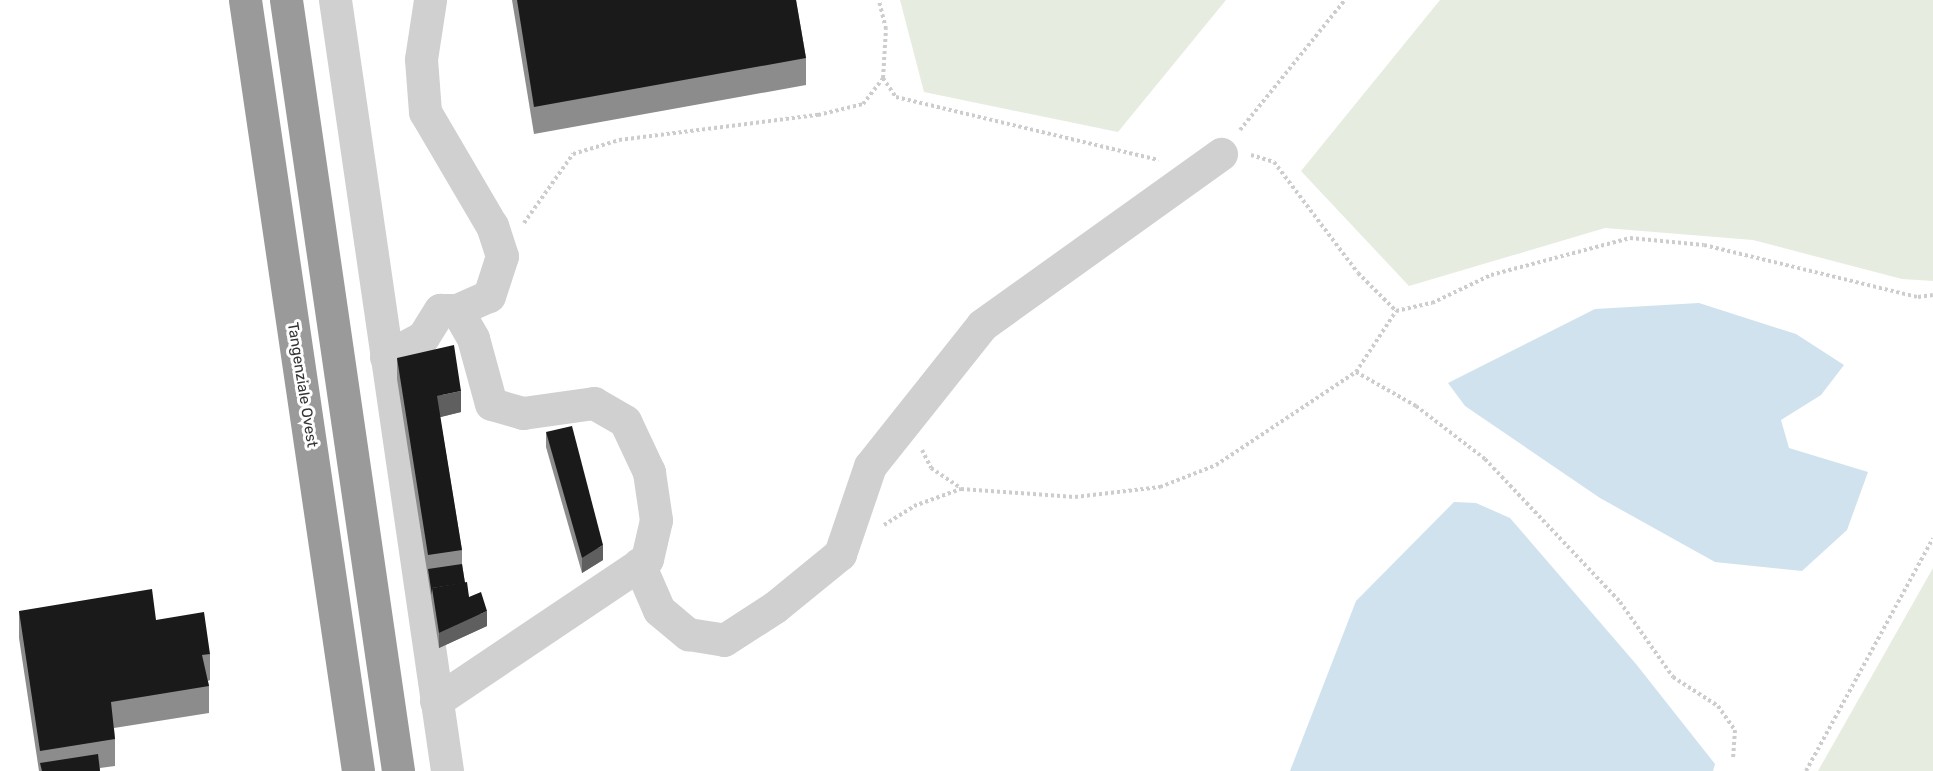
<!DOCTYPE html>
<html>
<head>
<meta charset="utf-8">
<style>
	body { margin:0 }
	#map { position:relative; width:1933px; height:771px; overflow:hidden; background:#fff; font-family:Rubik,sans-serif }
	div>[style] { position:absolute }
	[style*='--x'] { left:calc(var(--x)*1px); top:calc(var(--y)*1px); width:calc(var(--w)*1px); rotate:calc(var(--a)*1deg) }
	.green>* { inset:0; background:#e6ecdf }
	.water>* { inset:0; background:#cfe2ee }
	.path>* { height:4px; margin-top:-2px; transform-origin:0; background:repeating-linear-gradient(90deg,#cdcdcd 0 3px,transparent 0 6px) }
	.minor>* { height:33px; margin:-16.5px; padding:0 16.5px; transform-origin:16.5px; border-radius:16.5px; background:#d0d0d0 }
	.highway>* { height:33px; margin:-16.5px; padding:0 16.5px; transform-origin:16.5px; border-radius:16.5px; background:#9a9a9a }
	.wall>* { inset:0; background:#8c8c8c }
	.shaded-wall>* { inset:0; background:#5f5f5f }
	.building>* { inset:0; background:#1a1a1a }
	span { translate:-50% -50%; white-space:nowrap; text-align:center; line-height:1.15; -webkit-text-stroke:6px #fff; paint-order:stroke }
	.street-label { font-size:15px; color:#333 }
</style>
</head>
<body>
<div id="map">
	<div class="green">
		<i style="clip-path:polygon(900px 0,1226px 0,1118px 132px,924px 92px)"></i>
		<i style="clip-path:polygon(1440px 0,1933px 0,1933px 281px,1902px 279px,1753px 240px,1605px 228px,1409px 286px,1301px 171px)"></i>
		<i style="clip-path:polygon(1933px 568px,1933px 771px,1818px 771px)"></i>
	</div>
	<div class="water">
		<i style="clip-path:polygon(1699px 303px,1796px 334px,1844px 365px,1821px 395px,1781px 420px,1789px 448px,1868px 472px,1847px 530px,1802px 571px,1715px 562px,1600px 498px,1465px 406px,1448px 383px,1595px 309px)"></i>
		<i style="clip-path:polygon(1454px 502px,1476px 503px,1510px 518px,1636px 664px,1715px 764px,1713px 771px,1290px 771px,1356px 601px)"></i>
	</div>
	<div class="path">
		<i style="--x:883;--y:78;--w:23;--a:56"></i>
		<i style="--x:896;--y:97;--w:270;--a:13.5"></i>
		<i style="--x:1240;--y:130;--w:167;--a:-51.1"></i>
		<i style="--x:1251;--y:155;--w:24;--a:17"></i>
		<i style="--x:1274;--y:162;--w:139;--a:52.9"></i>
		<i style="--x:1358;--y:273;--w:54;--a:45"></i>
		<i style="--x:1396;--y:311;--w:37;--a:-13"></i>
		<i style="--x:1432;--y:303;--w:65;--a:-25.4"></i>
		<i style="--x:1491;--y:275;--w:144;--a:-14.9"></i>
		<i style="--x:1630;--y:238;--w:74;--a:5.4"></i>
		<i style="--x:1704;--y:245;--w:220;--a:13.7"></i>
		<i style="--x:1918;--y:297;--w:15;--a:-8"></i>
		<i style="--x:524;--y:223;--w:85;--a:-54.6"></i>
		<i style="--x:573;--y:154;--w:48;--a:-16.9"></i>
		<i style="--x:619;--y:140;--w:201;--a:-7.2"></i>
		<i style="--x:818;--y:115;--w:46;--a:-13.7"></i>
		<i style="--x:863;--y:104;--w:33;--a:-52"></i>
		<i style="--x:883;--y:78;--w:49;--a:-86.5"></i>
		<i style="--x:886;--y:29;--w:30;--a:-104"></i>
		<i style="--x:1356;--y:372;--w:69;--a:29.5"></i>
		<i style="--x:1416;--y:406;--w:87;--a:37.5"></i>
		<i style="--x:1485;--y:459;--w:197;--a:46.6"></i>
		<i style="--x:1620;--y:602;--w:92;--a:54.8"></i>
		<i style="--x:1673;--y:677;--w:54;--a:32.8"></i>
		<i style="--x:1718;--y:706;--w:29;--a:55"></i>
		<i style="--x:1735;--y:730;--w:28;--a:94"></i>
		<i style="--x:922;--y:450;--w:20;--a:63"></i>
		<i style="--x:931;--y:468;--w:36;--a:34"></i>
		<i style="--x:884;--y:525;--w:36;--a:-32"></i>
		<i style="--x:914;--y:506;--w:50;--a:-19.9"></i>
		<i style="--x:961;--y:489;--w:114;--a:4"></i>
		<i style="--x:1075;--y:497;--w:86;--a:-6.7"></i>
		<i style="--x:1160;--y:487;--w:60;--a:-21.4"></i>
		<i style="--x:1216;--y:465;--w:168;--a:-33.6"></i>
		<i style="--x:1356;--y:372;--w:73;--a:-56.7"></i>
		<i style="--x:1806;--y:771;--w:265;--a:-61.4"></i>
	</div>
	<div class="minor">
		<i style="--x:335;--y:0;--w:779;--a:81.73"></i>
		<i style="--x:386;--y:357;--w:42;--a:-28.4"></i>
		<i style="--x:423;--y:337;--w:32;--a:-58"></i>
		<i style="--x:440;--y:310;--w:17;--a:0"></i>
		<i style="--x:457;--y:310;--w:35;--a:-24"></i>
		<i style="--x:489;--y:296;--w:42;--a:-72"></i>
		<i style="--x:502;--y:256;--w:32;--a:-108"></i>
		<i style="--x:492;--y:226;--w:132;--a:-120.4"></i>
		<i style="--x:425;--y:112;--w:53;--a:-94.3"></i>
		<i style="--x:421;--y:59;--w:60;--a:-81.3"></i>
		<i style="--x:639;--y:564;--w:50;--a:66.5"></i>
		<i style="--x:659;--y:610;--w:38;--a:40"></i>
		<i style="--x:688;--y:634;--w:36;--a:9"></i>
		<i style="--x:724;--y:640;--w:61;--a:-32.9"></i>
		<i style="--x:775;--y:607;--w:84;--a:-39.2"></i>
		<i style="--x:840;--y:554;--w:93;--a:-71.2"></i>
		<i style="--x:870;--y:466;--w:180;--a:-51.5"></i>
		<i style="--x:982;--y:325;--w:294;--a:-35.6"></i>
		<i style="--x:436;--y:701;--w:254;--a:-33.9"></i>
		<i style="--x:647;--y:559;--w:40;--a:-77"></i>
		<i style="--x:656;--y:520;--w:49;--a:-98.3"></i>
		<i style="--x:649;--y:472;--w:56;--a:-115.2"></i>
		<i style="--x:625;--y:421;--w:36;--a:-150"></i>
		<i style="--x:594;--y:403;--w:72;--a:172"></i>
		<i style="--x:523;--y:413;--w:33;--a:-164"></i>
		<i style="--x:491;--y:404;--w:68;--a:-105.3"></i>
		<i style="--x:473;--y:338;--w:32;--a:-120"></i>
	</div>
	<div class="highway">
		<i style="--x:245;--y:0;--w:779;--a:81.66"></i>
		<i style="--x:286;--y:0;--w:779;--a:81.73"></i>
	</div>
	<div class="wall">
		<i style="clip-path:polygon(512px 0,796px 0,806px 58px,806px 85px,534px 134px)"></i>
		<i style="clip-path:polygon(397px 358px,461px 412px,440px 417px,462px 550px,462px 564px,465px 583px,469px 597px,487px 626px,439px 648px,397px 379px)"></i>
		<i style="clip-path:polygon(546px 432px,603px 560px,582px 573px,546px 447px)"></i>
		<i style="clip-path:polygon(19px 611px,156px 620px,210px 654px,210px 680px,208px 681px,209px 686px,209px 713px,114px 728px,115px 739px,115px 766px,100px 768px,100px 771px,39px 771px,19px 638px)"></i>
	</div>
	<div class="shaded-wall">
		<i style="clip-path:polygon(461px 391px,461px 412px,437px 418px,437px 396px)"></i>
		<i style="clip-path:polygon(603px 545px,603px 560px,582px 573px,582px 558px)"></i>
		<i style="clip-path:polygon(487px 611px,487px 626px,439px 648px,439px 633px)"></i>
	</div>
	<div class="building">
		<i style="clip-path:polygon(517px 0,796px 0,806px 58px,534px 107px)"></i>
		<i style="clip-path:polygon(454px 345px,461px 391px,437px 396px,462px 550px,428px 555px,397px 358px)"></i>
		<i style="clip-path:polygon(572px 426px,603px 545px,582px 558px,546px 432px)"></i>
		<i style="clip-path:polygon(462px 564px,465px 583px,432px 588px,432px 595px,428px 569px)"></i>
		<i style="clip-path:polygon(467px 582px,469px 597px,481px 592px,487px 611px,439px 633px,432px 588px)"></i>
		<i style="clip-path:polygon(152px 589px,156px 620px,204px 612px,210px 654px,202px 655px,209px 686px,111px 702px,115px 739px,40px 751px,19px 611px)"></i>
		<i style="clip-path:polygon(98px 754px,100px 771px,42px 771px,40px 763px)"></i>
	</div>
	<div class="street-label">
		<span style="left:302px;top:385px;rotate:81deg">Tangenziale Ovest</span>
	</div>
</div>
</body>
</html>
